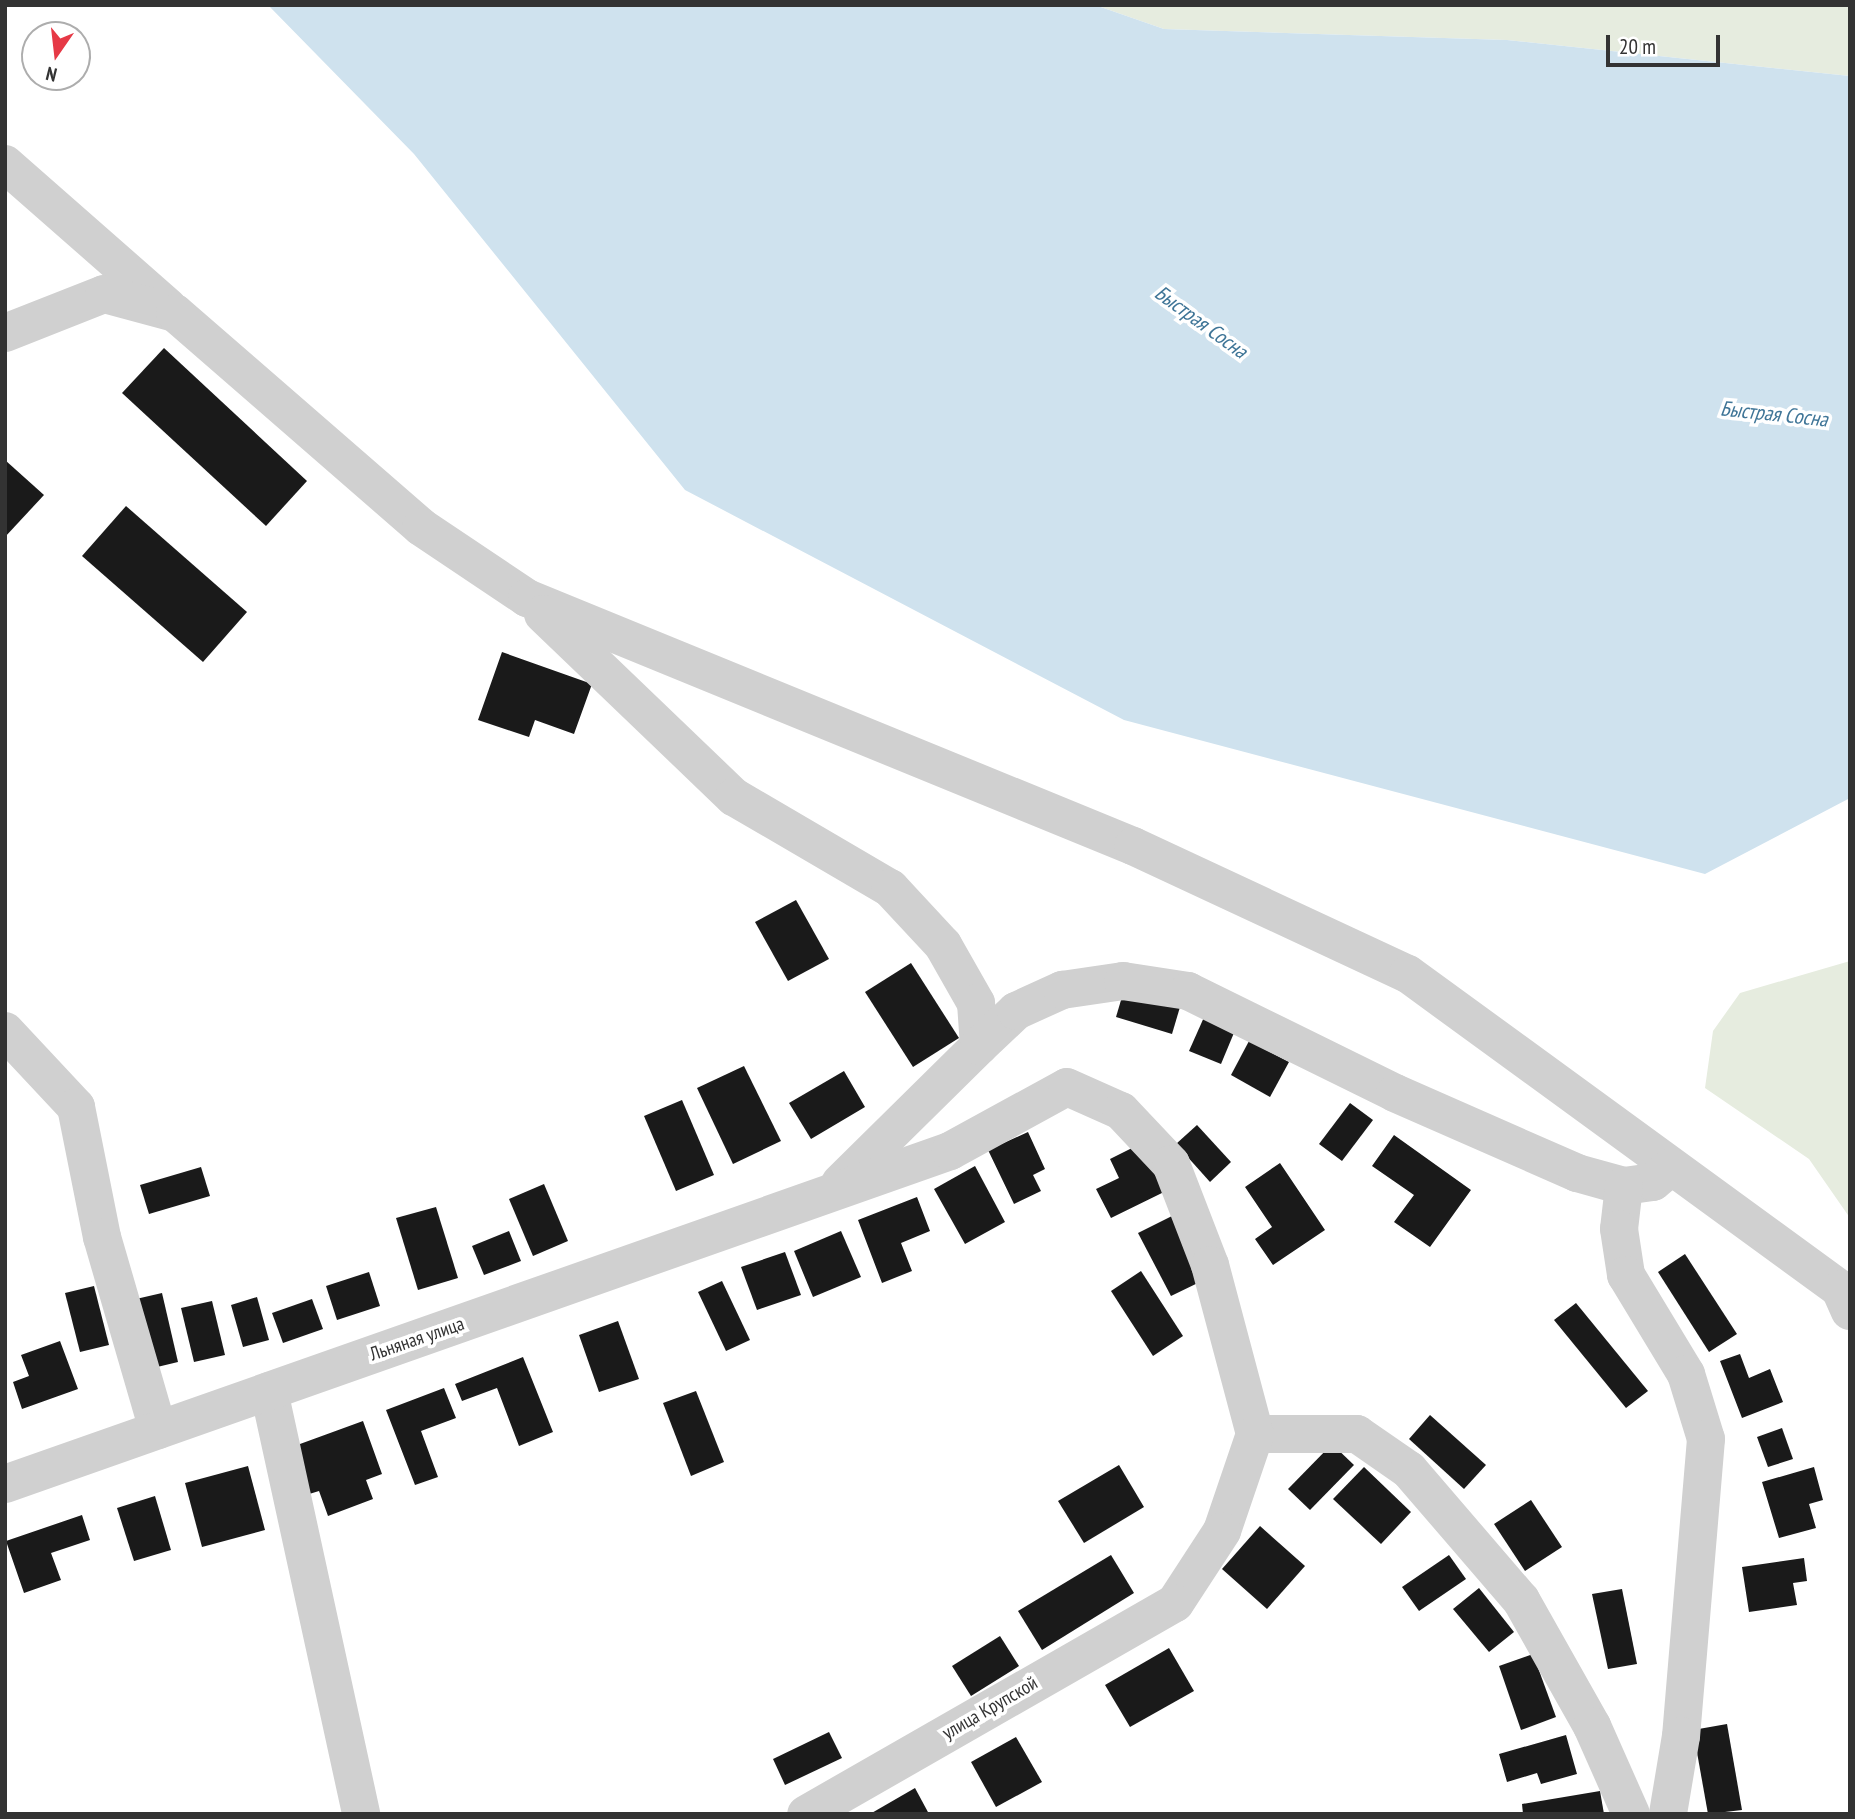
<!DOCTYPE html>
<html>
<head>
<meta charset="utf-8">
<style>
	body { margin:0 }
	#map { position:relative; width:1855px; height:1819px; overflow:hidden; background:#fff; font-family:"PT Sans Narrow",sans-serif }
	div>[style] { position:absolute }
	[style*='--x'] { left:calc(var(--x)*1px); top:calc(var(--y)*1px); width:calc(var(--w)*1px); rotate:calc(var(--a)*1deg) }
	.green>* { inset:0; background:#e6ecdf }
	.water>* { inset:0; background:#cfe2ee }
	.building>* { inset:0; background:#1a1a1a }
	.minor>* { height:38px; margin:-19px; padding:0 19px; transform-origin:19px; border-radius:19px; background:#d0d0d0 }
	span { translate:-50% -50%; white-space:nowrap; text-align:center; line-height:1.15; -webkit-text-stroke:7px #fff; paint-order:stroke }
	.street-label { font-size:19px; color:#333 }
	.water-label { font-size:21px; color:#3f7597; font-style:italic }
	.frame { position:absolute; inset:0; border:7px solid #333; pointer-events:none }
	.north { position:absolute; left:21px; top:21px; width:70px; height:70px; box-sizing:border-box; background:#fff; border:2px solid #adadad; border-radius:50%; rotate:194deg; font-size:19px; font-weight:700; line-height:28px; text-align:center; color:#333 }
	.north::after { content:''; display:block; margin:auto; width:24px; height:32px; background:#e63946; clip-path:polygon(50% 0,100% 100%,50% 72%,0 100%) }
	.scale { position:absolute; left:1606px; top:35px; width:114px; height:32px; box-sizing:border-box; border:4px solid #333; border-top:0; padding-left:9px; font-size:21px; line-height:24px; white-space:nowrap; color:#333; -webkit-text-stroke:5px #fff; paint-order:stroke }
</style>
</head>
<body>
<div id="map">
	<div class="green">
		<i style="clip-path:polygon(1095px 5px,1850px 5px,1850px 76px,1507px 40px,1164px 29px)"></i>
		<i style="clip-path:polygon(1850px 961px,1850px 1218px,1809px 1159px,1705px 1088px,1713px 1031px,1740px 993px)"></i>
	</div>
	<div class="water">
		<i style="clip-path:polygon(268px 5px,1095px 5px,1164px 29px,1507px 40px,1850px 76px,1850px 798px,1705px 874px,1124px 720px,685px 490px,414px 154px)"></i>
	</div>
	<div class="building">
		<i style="clip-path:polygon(164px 348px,307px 481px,266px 526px,122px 393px)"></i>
		<i style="clip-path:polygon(5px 460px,44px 495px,5px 537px)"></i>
		<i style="clip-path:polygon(126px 506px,247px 612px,203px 662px,82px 556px)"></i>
		<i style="clip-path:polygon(502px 652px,592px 684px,574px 734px,535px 720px,529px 737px,478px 720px)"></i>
		<i style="clip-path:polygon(796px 900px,829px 959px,788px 981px,755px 922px)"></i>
		<i style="clip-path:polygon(911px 963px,959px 1038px,913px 1067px,865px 992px)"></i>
		<i style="clip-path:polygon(1124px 990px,1180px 1007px,1172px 1034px,1116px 1017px)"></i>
		<i style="clip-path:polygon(1205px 1015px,1236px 1028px,1221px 1064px,1189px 1051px)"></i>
		<i style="clip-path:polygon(1249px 1041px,1289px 1062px,1270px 1097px,1231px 1075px)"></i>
		<i style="clip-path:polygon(744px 1066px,781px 1141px,733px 1164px,697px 1088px)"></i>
		<i style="clip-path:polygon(844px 1071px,865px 1107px,811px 1139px,789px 1103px)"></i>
		<i style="clip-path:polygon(682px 1100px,714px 1175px,676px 1191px,644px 1116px)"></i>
		<i style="clip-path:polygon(1350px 1103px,1373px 1120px,1342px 1161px,1319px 1144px)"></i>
		<i style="clip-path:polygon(1197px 1125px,1231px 1162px,1210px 1182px,1176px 1144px)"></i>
		<i style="clip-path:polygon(1028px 1132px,1045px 1169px,1033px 1175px,1041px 1191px,1014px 1204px,988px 1150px)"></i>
		<i style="clip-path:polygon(1394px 1135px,1471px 1190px,1430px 1247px,1394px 1222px,1414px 1195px,1372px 1166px)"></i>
		<i style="clip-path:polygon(1140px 1144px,1164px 1192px,1111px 1218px,1096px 1189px,1119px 1178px,1110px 1159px)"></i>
		<i style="clip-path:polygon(1280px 1163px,1325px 1230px,1273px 1265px,1255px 1239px,1272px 1227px,1245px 1187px)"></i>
		<i style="clip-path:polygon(975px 1166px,1005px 1222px,965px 1244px,934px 1189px)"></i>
		<i style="clip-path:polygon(201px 1167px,210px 1196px,149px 1214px,140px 1185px)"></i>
		<i style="clip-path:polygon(544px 1184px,568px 1241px,533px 1256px,509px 1199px)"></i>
		<i style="clip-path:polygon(917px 1197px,930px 1231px,901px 1243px,912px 1271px,882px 1283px,858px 1220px)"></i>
		<i style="clip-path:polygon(436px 1207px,458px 1278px,418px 1290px,396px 1218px)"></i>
		<i style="clip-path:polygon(1172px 1216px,1204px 1280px,1171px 1296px,1138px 1233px)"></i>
		<i style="clip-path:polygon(509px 1231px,521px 1261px,484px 1275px,472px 1246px)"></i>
		<i style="clip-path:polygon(841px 1231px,861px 1277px,813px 1297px,794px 1251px)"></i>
		<i style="clip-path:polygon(785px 1252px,801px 1295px,757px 1310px,741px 1267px)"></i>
		<i style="clip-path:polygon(1685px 1254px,1737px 1334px,1709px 1352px,1658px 1272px)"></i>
		<i style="clip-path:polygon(1141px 1271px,1183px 1336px,1153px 1356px,1111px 1291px)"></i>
		<i style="clip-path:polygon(369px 1272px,380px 1306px,337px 1320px,326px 1286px)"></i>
		<i style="clip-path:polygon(722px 1281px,750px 1340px,726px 1351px,698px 1292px)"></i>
		<i style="clip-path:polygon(94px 1286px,109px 1345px,80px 1352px,65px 1293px)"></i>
		<i style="clip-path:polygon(162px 1293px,178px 1362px,153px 1368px,136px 1299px)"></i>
		<i style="clip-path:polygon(257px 1297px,269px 1340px,243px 1347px,231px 1305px)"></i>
		<i style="clip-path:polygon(312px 1299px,323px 1329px,283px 1343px,272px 1313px)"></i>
		<i style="clip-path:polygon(212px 1301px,225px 1355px,194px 1362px,181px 1308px)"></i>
		<i style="clip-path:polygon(1576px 1303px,1648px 1391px,1626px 1408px,1554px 1320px)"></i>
		<i style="clip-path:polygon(618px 1321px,639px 1379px,599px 1392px,579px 1335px)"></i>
		<i style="clip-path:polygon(60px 1341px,78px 1389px,22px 1409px,13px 1382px,29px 1376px,21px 1355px)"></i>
		<i style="clip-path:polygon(1740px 1354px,1749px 1378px,1770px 1369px,1783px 1402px,1742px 1418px,1720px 1361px)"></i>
		<i style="clip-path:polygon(523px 1357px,553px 1432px,519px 1446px,497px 1388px,462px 1401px,455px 1384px)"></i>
		<i style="clip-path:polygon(444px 1388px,456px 1418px,421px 1431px,438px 1477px,415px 1485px,386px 1410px)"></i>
		<i style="clip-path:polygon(696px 1391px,724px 1462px,691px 1476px,663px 1403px)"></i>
		<i style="clip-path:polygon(1430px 1415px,1486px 1465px,1464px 1489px,1409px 1439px)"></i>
		<i style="clip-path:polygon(363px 1421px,382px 1474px,366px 1480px,373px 1499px,328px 1516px,319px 1491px,306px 1495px,289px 1448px)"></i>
		<i style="clip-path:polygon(1782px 1428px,1793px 1459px,1768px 1467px,1757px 1437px)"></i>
		<i style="clip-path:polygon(1332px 1444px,1354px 1465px,1310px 1510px,1288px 1489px)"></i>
		<i style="clip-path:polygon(1119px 1465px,1144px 1507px,1084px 1543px,1058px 1501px)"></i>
		<i style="clip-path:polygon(248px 1466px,265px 1530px,202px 1547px,185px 1483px)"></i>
		<i style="clip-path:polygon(1364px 1467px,1411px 1512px,1381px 1544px,1333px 1499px)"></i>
		<i style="clip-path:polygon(1814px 1467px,1823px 1500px,1809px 1504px,1816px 1528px,1779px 1538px,1762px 1482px)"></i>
		<i style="clip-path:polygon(155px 1496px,171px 1550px,134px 1561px,117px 1508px)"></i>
		<i style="clip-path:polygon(1531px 1500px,1562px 1547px,1525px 1571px,1494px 1524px)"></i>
		<i style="clip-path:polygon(82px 1515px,90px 1540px,51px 1553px,61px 1580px,24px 1593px,6px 1541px)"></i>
		<i style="clip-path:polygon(1260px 1526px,1305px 1566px,1267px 1609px,1222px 1569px)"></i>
		<i style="clip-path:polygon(1111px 1555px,1134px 1593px,1042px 1650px,1018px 1611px)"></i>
		<i style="clip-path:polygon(1449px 1555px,1466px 1579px,1419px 1611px,1402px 1587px)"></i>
		<i style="clip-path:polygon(1804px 1558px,1807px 1581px,1793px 1583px,1797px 1605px,1749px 1612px,1742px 1567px)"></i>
		<i style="clip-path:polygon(1479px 1588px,1514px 1632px,1489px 1652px,1453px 1609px)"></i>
		<i style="clip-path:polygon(1622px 1589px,1637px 1664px,1608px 1669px,1592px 1594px)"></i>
		<i style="clip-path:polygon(1000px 1636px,1019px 1666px,971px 1696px,952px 1666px)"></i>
		<i style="clip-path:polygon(1169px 1648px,1194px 1691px,1130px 1727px,1105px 1685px)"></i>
		<i style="clip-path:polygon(1533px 1654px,1556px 1717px,1521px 1730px,1499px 1666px)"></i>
		<i style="clip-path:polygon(1727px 1724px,1742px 1810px,1708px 1814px,1693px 1730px)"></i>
		<i style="clip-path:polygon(829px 1732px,842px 1758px,785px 1785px,773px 1759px)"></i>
		<i style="clip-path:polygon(1566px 1735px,1577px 1774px,1541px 1784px,1537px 1773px,1507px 1782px,1499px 1754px)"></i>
		<i style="clip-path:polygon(1016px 1737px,1042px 1782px,996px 1807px,971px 1762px)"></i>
		<i style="clip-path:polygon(915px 1788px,929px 1814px,870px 1814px)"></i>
		<i style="clip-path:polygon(1600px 1791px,1604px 1814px,1523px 1814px,1522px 1804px)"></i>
	</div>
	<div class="minor">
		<i style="--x:5;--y:164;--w:217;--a:41.3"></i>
		<i style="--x:5;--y:333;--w:106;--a:-21.5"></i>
		<i style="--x:104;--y:294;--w:73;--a:15"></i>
		<i style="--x:175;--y:313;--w:326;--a:41"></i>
		<i style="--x:421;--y:527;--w:128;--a:33.8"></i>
		<i style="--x:527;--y:598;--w:655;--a:22.26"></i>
		<i style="--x:1133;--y:846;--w:303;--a:25"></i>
		<i style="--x:1408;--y:974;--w:535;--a:36.1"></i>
		<i style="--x:1840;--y:1289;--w:24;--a:66"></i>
		<i style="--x:543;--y:614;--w:265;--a:43.8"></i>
		<i style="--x:734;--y:797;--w:181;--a:30.3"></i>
		<i style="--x:890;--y:888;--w:78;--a:47.1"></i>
		<i style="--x:943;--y:945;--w:67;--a:60.4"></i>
		<i style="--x:976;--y:1003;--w:43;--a:86"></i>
		<i style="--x:979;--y:1046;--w:195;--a:135.4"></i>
		<i style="--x:5;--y:1031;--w:104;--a:46.9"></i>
		<i style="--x:76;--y:1107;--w:133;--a:78.7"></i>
		<i style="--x:102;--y:1237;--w:201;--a:73.8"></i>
		<i style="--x:979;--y:1046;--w:51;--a:-43.4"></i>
		<i style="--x:1016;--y:1011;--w:51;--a:-24.5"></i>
		<i style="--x:1062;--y:990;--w:62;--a:-8.4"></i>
		<i style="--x:1123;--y:981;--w:66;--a:8.7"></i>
		<i style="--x:1188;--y:991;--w:231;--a:26.2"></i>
		<i style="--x:1395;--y:1093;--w:199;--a:23.7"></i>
		<i style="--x:1577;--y:1173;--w:49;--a:15.5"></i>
		<i style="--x:1624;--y:1186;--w:29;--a:-8"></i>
		<i style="--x:1653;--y:1182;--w:23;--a:-40"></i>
		<i style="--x:1624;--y:1186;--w:43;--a:96.6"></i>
		<i style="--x:1619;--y:1229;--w:47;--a:81.3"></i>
		<i style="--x:1626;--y:1275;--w:116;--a:58.8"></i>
		<i style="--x:1686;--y:1374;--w:68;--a:72.9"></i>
		<i style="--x:1706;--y:1439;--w:298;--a:94.8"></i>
		<i style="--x:1681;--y:1736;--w:79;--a:99.5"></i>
		<i style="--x:269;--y:1391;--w:433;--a:77.7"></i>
		<i style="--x:1255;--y:1434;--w:102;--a:0"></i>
		<i style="--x:1357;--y:1434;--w:63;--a:34.7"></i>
		<i style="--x:1409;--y:1470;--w:172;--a:49.3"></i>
		<i style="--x:1521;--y:1600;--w:145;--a:60.6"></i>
		<i style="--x:1592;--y:1726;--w:96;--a:66.1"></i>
		<i style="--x:5;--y:1484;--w:1002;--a:-19.41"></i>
		<i style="--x:950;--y:1151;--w:133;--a:-28.7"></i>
		<i style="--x:1067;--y:1087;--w:59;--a:24"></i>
		<i style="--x:1121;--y:1111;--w:73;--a:46.7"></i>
		<i style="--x:1171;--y:1164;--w:108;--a:68.9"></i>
		<i style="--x:1210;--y:1265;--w:175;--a:75.1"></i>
		<i style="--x:1255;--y:1434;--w:102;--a:108.8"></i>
		<i style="--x:1222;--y:1531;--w:86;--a:123.1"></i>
		<i style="--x:1175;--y:1603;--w:425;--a:150.2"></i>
	</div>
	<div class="street-label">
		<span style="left:417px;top:1339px;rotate:-19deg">Льняная улица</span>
		<span style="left:990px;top:1708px;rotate:-30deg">улица Крупской</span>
	</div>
	<div class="water-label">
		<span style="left:1201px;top:322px;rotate:36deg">Быстрая Сосна</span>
		<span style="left:1774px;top:414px;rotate:6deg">Быстрая Сосна</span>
	</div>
	<div class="frame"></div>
	<div class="north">N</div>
	<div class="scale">20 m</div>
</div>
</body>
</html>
